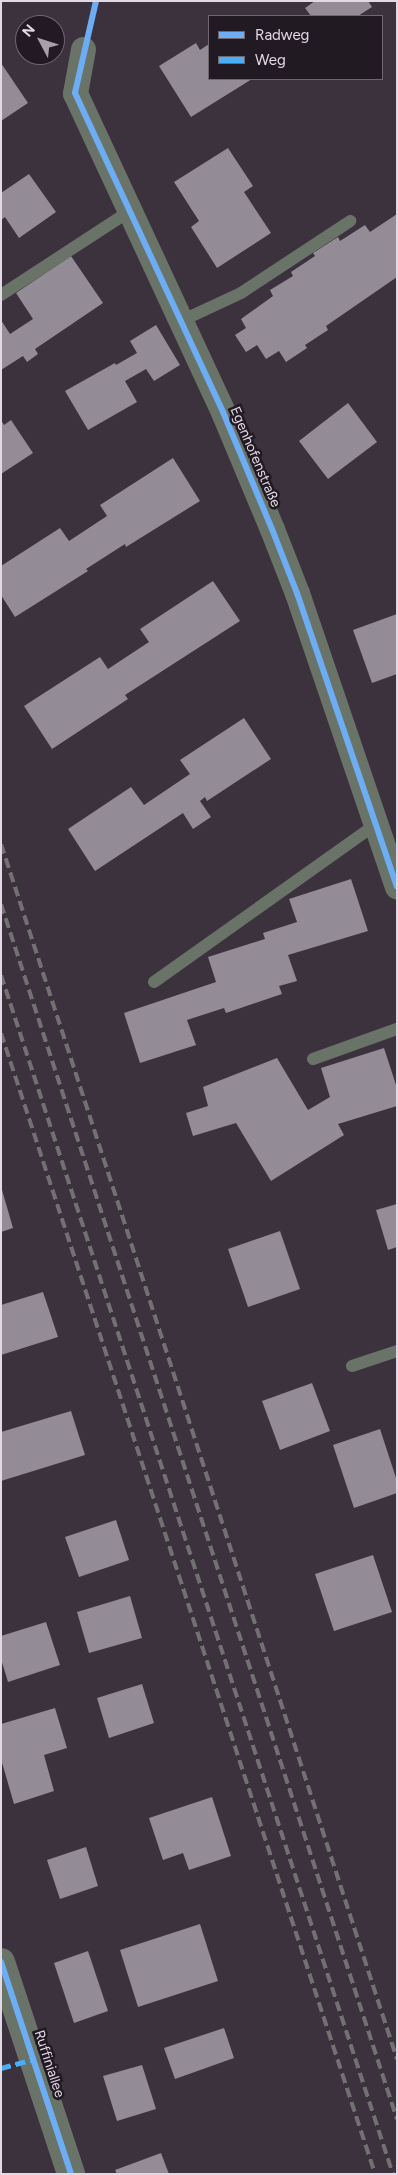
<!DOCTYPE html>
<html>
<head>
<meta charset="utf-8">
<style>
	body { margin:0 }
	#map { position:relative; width:398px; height:2175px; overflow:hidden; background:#3c323e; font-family:Figtree,sans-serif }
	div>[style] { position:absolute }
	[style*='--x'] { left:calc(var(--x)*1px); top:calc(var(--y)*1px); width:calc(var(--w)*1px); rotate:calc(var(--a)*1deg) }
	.building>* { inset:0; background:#938b95 }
	.service>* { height:12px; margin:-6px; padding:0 6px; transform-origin:6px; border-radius:6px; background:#6a7367 }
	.minor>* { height:25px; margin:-12.5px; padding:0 12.5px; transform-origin:12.5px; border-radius:12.5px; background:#6a7367 }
	.tertiary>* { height:28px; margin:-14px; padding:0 14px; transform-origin:14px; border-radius:14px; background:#6a7367 }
	.rail>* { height:4px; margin-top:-2px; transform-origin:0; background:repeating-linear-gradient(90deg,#727171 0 10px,transparent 0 15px) }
	.quiet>* { height:5px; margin-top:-2.5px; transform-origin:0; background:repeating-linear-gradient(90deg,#49aef6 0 10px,transparent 0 15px) }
	.cycleway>* { height:6px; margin:-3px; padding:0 3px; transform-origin:3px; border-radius:3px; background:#6dadf4 }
	span { translate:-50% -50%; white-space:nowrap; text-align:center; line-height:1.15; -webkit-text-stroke:5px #211a23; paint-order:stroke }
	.street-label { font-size:14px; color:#e3d8e5 }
	.frame { position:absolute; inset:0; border:2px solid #e3d8e5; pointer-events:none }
	.legend { position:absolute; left:208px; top:15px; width:175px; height:65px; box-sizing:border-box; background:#211a23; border:1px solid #6f6671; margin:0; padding:6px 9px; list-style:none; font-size:15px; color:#e3d8e5 }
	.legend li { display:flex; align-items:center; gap:10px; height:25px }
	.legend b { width:25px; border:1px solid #6f6671 }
	.north { position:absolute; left:15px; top:15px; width:50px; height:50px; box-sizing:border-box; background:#211a23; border:1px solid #6f6671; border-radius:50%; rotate:310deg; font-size:14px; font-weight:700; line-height:20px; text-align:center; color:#e3d8e5 }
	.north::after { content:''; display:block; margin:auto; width:18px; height:22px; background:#a99eab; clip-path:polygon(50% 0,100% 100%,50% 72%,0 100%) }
</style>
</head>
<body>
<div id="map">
	<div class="building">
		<i style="clip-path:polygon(315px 1px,368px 1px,372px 7px,358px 16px,311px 16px,305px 8px)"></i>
		<i style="clip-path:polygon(196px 43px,200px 50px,209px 44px,209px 79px,252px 79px,191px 117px,159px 66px)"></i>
		<i style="clip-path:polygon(1px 63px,28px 103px,1px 121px)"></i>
		<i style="clip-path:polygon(228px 148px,253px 186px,244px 192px,271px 233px,217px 268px,191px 227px,199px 221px,174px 182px)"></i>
		<i style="clip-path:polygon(29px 174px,56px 212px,19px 238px,5px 217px,1px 220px,1px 193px)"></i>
		<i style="clip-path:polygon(397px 214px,397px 277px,326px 326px,328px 330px,305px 345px,307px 348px,286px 362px,279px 351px,266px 359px,257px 345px,246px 352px,235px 335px,246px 328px,241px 319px,273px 296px,270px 290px,293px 276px,291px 272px,315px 256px,313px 253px,338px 237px,340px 241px,365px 225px,370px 232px)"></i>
		<i style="clip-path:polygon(71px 256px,103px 303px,35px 349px,38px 354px,27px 362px,23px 356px,1px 370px,1px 320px,10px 334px,33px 319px,16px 293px)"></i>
		<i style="clip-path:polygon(156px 325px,180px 365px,154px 381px,146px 369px,125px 381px,137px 402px,88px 430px,65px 391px,115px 363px,116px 365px,137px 353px,130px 341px)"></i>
		<i style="clip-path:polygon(348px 403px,377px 442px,328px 479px,299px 441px)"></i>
		<i style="clip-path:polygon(1px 420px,4px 425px,11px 420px,33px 453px,1px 474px)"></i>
		<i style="clip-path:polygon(173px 458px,200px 501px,126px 547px,125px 544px,86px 569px,88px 571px,15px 617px,1px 595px,1px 566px,60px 528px,69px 541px,107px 516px,100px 505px)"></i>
		<i style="clip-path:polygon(213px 581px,240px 621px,125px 695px,128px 699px,52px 749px,24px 706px,100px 657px,108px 669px,149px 642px,140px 629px)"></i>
		<i style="clip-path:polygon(397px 614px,397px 674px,372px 683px,353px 630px)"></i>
		<i style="clip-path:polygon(244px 718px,271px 759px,207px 801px,205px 797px,200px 801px,211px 817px,193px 829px,183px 813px,95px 871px,68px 829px,131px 787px,144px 805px,190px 774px,180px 760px)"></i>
		<i style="clip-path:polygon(351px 879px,368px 931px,288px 955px,297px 981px,279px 986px,282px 994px,226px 1013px,224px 1008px,187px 1020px,196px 1045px,140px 1063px,124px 1013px,216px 982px,208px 957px,265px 939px,263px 933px,297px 922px,289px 899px)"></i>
		<i style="clip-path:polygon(384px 1048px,397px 1088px,397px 1106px,338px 1124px,344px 1135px,271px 1181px,236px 1123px,193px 1136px,186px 1113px,208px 1106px,203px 1087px,277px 1058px,308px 1110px,330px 1097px,321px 1068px)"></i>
		<i style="clip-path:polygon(2px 1190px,13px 1228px,1px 1232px,1px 1191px)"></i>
		<i style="clip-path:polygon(397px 1204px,397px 1247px,388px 1250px,376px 1210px)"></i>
		<i style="clip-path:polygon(280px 1231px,300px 1289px,248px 1307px,228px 1249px)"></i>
		<i style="clip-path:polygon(43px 1292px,58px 1337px,1px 1355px,1px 1305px)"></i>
		<i style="clip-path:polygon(312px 1383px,330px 1431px,280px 1450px,262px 1401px)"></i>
		<i style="clip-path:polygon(71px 1411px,85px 1455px,1px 1481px,1px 1432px)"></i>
		<i style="clip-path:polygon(380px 1429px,397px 1481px,397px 1493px,354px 1508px,333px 1445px)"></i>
		<i style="clip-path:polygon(116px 1520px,129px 1560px,79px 1577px,65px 1537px)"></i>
		<i style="clip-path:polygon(373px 1555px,392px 1612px,334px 1631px,315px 1574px)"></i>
		<i style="clip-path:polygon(130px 1596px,142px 1638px,89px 1653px,77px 1612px)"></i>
		<i style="clip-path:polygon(46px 1622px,60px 1665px,8px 1682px,1px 1659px,1px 1636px)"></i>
		<i style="clip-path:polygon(142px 1684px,154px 1723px,109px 1738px,97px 1698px)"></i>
		<i style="clip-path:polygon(55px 1708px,67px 1748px,44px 1755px,54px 1791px,14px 1804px,1px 1759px,1px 1724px)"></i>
		<i style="clip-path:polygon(212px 1797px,231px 1856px,189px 1870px,183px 1853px,163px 1860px,149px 1818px)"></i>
		<i style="clip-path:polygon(86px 1847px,98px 1886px,60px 1899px,47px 1860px)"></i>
		<i style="clip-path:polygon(200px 1924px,218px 1981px,138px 2007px,120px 1950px)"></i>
		<i style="clip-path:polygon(88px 1951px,108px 2011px,74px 2023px,54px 1963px)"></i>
		<i style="clip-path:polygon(224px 2028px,234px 2058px,175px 2079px,164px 2048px)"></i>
		<i style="clip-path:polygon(142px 2065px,156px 2109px,117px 2121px,103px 2076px)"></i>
		<i style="clip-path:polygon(161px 2153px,169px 2174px,117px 2174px,115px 2170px)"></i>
	</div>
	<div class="service">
		<i style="--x:1;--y:295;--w:154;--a:-33.1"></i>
		<i style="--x:181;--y:321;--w:66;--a:-25"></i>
		<i style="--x:241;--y:293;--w:131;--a:-33.4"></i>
		<i style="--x:154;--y:982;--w:272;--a:-35.4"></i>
		<i style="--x:313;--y:1059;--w:89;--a:-19.7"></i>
		<i style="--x:352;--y:1366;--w:47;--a:-18.4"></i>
	</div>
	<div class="minor">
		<i style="--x:83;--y:49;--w:45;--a:100.3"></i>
		<i style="--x:75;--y:93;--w:352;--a:65.1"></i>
		<i style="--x:223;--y:412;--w:127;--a:67.3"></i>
		<i style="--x:272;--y:529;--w:69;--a:68.7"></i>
		<i style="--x:297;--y:593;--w:310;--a:71.2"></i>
	</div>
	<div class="tertiary">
		<i style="--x:1;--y:1962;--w:223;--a:71.7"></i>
	</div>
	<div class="rail">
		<i style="--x:1;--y:844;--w:1278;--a:71.95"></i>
		<i style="--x:1;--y:904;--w:1278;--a:71.95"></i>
		<i style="--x:1;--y:975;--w:1261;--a:71.9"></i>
		<i style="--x:1;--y:1033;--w:1201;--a:71.85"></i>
	</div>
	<div class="quiet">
		<i style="--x:1;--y:2068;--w:34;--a:-15"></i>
	</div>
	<div class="cycleway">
		<i style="--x:96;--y:1;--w:94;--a:102.9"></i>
		<i style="--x:75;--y:93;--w:352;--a:65.1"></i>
		<i style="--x:223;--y:412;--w:127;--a:67.3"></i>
		<i style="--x:272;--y:529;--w:69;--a:68.7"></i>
		<i style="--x:297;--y:593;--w:310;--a:71.2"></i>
		<i style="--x:1;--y:1962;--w:223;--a:71.7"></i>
	</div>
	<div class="street-label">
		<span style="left:255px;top:457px;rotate:67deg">Egenhofenstraße</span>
		<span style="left:49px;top:2064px;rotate:72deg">Ruffiniallee</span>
	</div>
	<div class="frame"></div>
	<ul class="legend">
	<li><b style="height:6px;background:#6dadf4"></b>Radweg</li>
	<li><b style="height:6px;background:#49aef6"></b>Weg</li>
	</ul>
	<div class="north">N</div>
</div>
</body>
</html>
